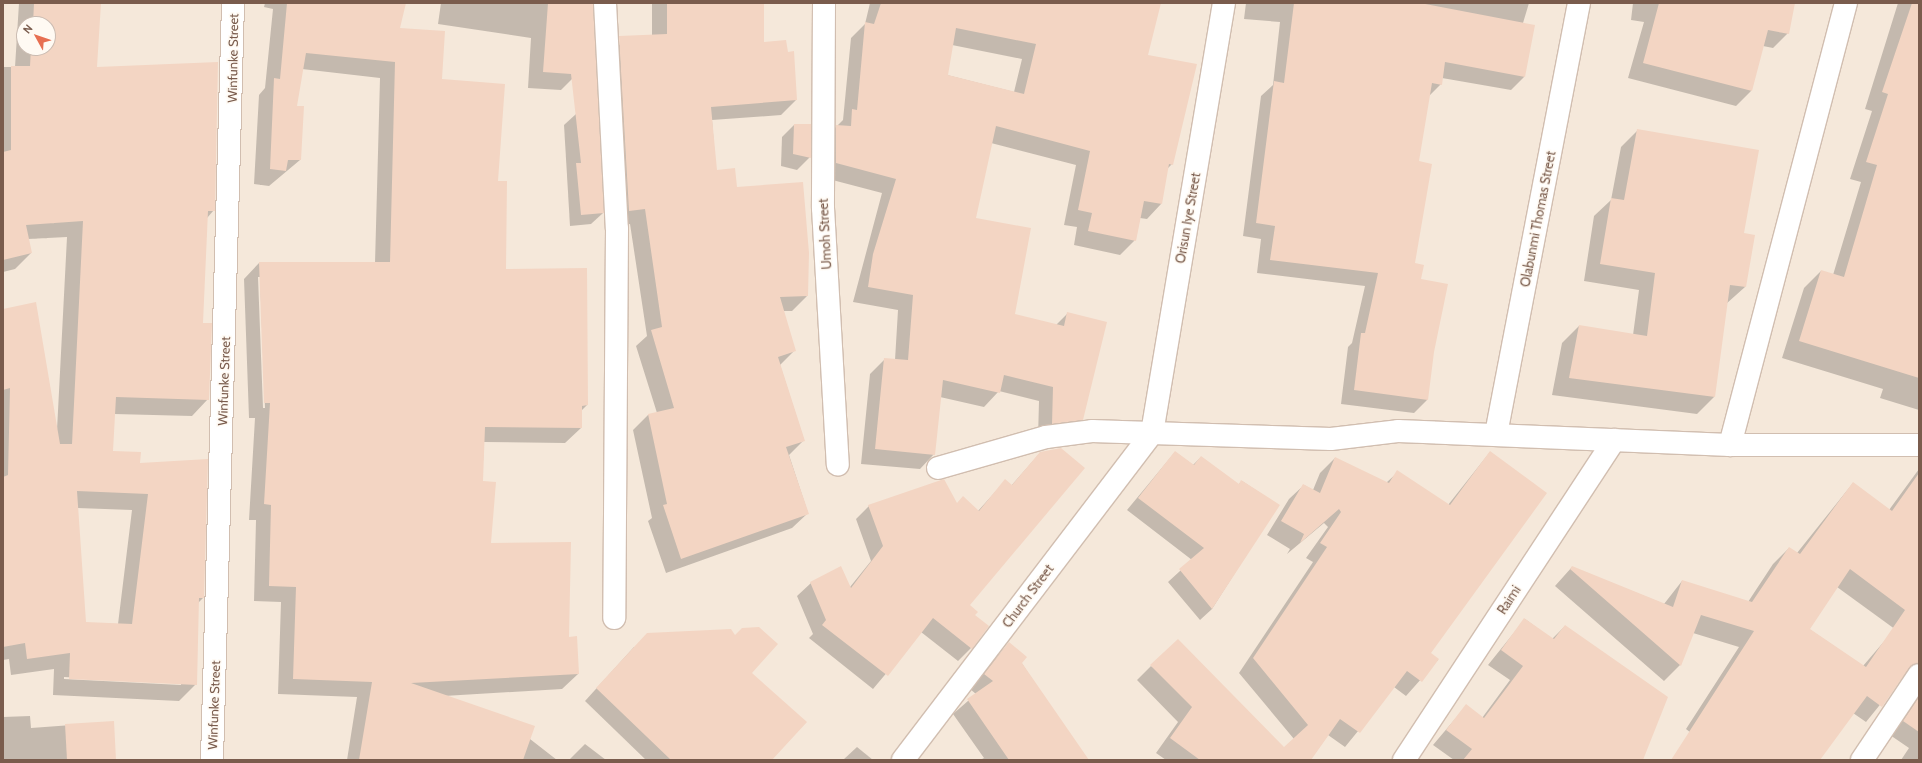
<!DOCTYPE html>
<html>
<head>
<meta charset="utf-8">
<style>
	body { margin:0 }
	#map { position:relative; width:1922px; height:763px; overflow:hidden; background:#fdf6ec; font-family:Cabin,sans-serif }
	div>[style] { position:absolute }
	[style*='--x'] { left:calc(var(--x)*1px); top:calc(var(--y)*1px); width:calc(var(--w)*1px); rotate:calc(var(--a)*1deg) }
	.residential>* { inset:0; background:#f5e8da }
	.shadow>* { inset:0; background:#0003 }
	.building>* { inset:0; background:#f3d5c3 }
	.roads { filter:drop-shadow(1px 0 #d1beb0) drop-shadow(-1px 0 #d1beb0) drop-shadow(0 1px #d1beb0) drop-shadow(0 -1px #d1beb0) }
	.street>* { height:22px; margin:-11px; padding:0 11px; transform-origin:11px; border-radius:11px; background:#fff }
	span { translate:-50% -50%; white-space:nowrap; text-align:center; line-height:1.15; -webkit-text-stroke:3px #fffaf3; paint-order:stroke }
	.street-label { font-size:13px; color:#7a5c4d }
	.frame { position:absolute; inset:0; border:4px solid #7a5c4d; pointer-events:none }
	.north { position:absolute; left:16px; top:16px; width:40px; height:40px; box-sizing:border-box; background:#fffaf3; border:1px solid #cabbb1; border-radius:50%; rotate:310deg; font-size:11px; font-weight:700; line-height:16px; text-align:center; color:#7a5c4d }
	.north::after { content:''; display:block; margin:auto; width:14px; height:18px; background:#e76f51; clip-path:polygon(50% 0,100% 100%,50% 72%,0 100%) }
</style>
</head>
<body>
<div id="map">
	<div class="residential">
		<i style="clip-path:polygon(evenodd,3px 3px,1919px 3px,1919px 760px,3px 760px,3px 3px,24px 24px,48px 24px,48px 48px,24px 48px,24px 24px)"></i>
	</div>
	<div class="shadow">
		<i style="clip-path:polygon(evenodd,19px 3px,100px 3px,96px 68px,214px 210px,207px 218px,202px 324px,208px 399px,192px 416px,114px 414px,112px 452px,139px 464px,203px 598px,198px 603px,196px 684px,179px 701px,53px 695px,54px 669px,11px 675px,9px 659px,3px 660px,3px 310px,57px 430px,67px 237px,28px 239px,31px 253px,15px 269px,3px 272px,3px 67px,15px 67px,19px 3px,24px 24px,48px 24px,48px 48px,24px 48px,24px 24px,19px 3px,77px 508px,132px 510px,118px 624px,85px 623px,77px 508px,19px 3px,64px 677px,181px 683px,181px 685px,64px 679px,64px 677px)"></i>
		<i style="clip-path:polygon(evenodd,265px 3px,405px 3px,399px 29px,440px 80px,497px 182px,505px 270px,587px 405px,581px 411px,581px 428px,565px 443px,484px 442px,482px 482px,490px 544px,568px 638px,578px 674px,562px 689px,444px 696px,530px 739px,557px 760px,347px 760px,357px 697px,278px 694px,281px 602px,254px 601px,256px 520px,249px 520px,255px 418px,249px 418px,244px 279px,259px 263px,375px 263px,380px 78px,302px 69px,296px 107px,300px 160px,269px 186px,254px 184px,259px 95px,265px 88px,273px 9px,264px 7px,265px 3px,258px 277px,260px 277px,265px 408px,263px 408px,258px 277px)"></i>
		<i style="clip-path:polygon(441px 3px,583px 3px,577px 74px,561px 90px,528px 88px,531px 38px,438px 24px)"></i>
		<i style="clip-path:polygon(652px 3px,763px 3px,763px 43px,796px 100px,781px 115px,712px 120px,716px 171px,736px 189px,807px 296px,792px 311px,783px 311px,794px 351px,780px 365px,804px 440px,789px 455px,808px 513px,792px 528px,666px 573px,648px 521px,652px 518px,633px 430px,648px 415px,657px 413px,636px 346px,647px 336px,630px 224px,614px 226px,612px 52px,628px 37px,652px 36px)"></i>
		<i style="clip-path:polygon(evenodd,870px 3px,1166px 3px,1159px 4px,1147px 56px,1172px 164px,1167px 169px,1161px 204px,1147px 219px,1140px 218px,1135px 240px,1120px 255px,1074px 245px,1077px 227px,1064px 225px,1076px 165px,991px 143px,975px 219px,1014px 315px,1056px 325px,1067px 314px,1082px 419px,1068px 434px,1038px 438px,1039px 401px,999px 391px,984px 407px,940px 397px,934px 454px,920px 469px,861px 464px,870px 374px,885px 359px,895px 360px,898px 310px,853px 302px,882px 193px,821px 177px,822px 141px,843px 120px,851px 38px,865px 24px,870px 3px,952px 45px,1022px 59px,1014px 92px,947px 75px,952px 45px)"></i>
		<i style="clip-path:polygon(1246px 3px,1529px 3px,1523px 23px,1524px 77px,1511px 90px,1442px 78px,1441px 84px,1429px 96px,1418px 162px,1413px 264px,1419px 279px,1427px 400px,1414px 413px,1341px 404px,1348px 347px,1352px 343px,1365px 286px,1257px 273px,1261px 239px,1243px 236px,1261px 96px,1273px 85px,1280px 22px,1244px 19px)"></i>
		<i style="clip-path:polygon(1633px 3px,1794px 3px,1788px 33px,1773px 48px,1763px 46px,1751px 91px,1736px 106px,1628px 78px,1644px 22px,1631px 20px)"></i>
		<i style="clip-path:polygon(1898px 3px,1919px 3px,1919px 410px,1880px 398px,1883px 389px,1782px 358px,1804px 288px,1821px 271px,1833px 275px,1861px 182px,1850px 179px,1872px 111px,1865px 109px)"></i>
		<i style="clip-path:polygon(576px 114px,603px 213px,591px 224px,570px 226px,564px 125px)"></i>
		<i style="clip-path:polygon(794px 125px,810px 157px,797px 170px,781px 166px,782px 137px)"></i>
		<i style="clip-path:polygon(1638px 130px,1743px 234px,1745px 287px,1726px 304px,1714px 397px,1697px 414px,1552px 395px,1562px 343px,1579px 326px,1633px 335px,1639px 290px,1584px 281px,1594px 216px,1611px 200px,1621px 147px)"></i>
		<i style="clip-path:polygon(1175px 452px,1193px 465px,1201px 457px,1238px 485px,1242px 481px,1278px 505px,1212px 609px,1200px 620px,1168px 582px,1192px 560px,1127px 510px)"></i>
		<i style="clip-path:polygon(1490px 452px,1429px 653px,1438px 660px,1406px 696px,1394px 687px,1345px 747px,1328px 735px,1310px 760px,1166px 760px,1156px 753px,1178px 722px,1137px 680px,1151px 666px,1284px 748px,1294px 739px,1239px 673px,1313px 562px,1306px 558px,1328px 527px,1324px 523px,1287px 554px,1290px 549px,1267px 535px,1289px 499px,1304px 485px,1313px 490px,1320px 473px,1335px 458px,1386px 483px,1398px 472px,1448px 505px)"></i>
		<i style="clip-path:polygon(1040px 453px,969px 605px,974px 615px,971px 648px,958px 661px,921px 632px,873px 689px,809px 638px,813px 634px,797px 596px,811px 583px,850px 587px,871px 561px,856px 519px,869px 506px,956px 504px,978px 511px,1005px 481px,1011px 486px)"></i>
		<i style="clip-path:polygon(1919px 469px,1919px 619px,1903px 635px,1837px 587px,1809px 629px,1863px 666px,1887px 638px,1913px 664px,1866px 722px,1853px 713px,1819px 760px,1725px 760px,1686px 729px,1739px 647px,1693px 633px,1680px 665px,1664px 681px,1555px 586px,1572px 567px,1664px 604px,1682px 581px,1748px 602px,1773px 564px,1789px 548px,1797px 553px,1853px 483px,1889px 510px)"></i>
		<i style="clip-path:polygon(1525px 619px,1552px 639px,1565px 626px,1642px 760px,1454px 760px,1433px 745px,1466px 706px,1482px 718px,1510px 680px,1488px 665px)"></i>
		<i style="clip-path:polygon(735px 637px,750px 673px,771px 760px,646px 760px,585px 701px,634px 647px)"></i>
		<i style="clip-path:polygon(1009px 643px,1021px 662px,1085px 760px,980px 760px,984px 758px,953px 714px,976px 694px,970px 689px)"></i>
		<i style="clip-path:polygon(1919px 692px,1919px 760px,1901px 760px,1909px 748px,1890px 735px)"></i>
		<i style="clip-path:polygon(30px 716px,31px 728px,113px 722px,115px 760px,3px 760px,3px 717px)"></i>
		<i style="clip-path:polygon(585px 744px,606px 760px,569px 760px)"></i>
		<i style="clip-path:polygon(857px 747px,873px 760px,843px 760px)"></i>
	</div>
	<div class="building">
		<i style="clip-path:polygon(evenodd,34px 3px,101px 3px,97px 67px,218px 62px,215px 211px,208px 211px,203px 323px,212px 323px,209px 400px,116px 397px,113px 451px,141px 452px,140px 463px,208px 459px,204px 598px,199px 598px,197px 685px,69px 679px,70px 653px,27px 659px,25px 643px,3px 647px,3px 477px,8px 475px,10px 388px,3px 390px,3px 309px,36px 302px,60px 444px,72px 444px,83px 221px,26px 225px,32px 253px,3px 260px,3px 152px,11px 150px,11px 66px,30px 66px,31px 48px,48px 48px,48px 24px,33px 24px,34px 3px,77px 491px,148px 494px,132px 624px,86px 622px,77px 491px)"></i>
		<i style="clip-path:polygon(287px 3px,406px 3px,400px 28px,445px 31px,442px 79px,505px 84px,498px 181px,507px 181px,506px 269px,587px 268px,588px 405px,582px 406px,582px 428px,485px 427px,483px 481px,496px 482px,491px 543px,571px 542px,569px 637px,577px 636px,579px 674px,411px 683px,535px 726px,523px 760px,359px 760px,372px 682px,293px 679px,296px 587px,269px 586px,271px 505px,264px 504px,270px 403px,264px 403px,259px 262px,390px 262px,395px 62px,306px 53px,297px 106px,304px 106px,301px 160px,288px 160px,286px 171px,270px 169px,274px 78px,280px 79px)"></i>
		<i style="clip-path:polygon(548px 3px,593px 3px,604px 213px,581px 215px,576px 163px,581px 163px,571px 74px,543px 72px)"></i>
		<i style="clip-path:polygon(667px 3px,764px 3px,764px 42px,786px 40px,788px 52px,794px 51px,797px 100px,711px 107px,717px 170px,735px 168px,737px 187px,803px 182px,809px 253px,808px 296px,780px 297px,796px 351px,778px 357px,805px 441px,786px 447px,809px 514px,681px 559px,663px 505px,667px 504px,648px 414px,674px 408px,651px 330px,662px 327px,645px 209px,629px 211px,619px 36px,667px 34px)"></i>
		<i style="clip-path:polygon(evenodd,881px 3px,1161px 3px,1148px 55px,1197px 64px,1173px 165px,1169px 164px,1162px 204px,1144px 201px,1136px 241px,1088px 231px,1092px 213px,1078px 210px,1090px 151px,996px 126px,976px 218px,1031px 228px,1015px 314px,1064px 326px,1067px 312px,1107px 322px,1083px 420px,1052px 424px,1053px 387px,1004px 375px,1000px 393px,943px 380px,935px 455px,875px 449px,884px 358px,908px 360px,913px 295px,868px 287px,873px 254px,896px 179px,836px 163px,836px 125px,851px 126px,852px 109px,857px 110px,865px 22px,874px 24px,881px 3px,956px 28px,1036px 44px,1024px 94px,948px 75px,956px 28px)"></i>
		<i style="clip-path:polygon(1294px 3px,1420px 3px,1535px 25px,1525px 77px,1445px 62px,1442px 85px,1432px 83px,1419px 161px,1432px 164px,1415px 263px,1424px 265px,1421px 279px,1448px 284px,1434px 352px,1428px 400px,1354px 390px,1361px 333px,1365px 333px,1378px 273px,1270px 260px,1275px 226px,1256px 223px,1274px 81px,1284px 83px)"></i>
		<i style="clip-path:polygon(1659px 3px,1795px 3px,1789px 34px,1768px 30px,1752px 91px,1643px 63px)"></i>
		<i style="clip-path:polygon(1912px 3px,1919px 3px,1919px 378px,1799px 341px,1821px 270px,1844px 277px,1877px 165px,1866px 162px,1888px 94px,1882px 92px)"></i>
		<i style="clip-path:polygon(794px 124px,811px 124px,811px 158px,793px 154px)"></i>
		<i style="clip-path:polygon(1637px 129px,1759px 150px,1744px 233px,1755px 235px,1746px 287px,1730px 285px,1715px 397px,1569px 378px,1579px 325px,1647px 336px,1655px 273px,1600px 264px,1611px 198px,1624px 200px)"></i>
		<i style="clip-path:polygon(1061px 448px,1085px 468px,970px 605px,978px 612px,975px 615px,989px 626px,972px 649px,933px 618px,888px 676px,822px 625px,826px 620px,810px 582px,841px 566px,851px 588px,883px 546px,868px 505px,944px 479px,957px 503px,963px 496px,979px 511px,1005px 479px,1012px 485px,1040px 452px)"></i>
		<i style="clip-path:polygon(1175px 451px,1194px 465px,1201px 456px,1239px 484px,1241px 480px,1280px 505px,1212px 609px,1179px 569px,1204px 548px,1138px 498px)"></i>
		<i style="clip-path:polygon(1490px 451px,1547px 493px,1431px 653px,1439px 659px,1422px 682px,1407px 671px,1360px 733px,1340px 719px,1311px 760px,1200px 760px,1170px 738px,1192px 707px,1150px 665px,1178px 639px,1284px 747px,1308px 725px,1253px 658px,1327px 547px,1320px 543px,1341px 512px,1339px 509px,1300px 543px,1304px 534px,1281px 521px,1303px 484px,1320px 493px,1335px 457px,1389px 483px,1397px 470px,1450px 505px)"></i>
		<i style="clip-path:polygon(evenodd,1919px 473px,1919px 663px,1909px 668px,1882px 707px,1867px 696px,1820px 760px,1671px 760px,1754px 631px,1701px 615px,1681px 666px,1570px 569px,1572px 566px,1673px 607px,1682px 580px,1752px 602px,1789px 547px,1800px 554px,1853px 482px,1892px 511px,1919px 473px,1850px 569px,1905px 610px,1866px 667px,1810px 629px,1850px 569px)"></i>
		<i style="clip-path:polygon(1524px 618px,1554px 639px,1565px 625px,1668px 697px,1643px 760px,1463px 760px,1472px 749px,1446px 730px,1466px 704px,1484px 718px,1523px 666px,1501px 650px)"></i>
		<i style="clip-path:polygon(759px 627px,778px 644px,752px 673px,807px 722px,772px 760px,671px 760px,596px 688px,647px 633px,731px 629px,735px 635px,742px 628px)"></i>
		<i style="clip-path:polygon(1009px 642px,1027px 657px,1022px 663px,1089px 760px,1009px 760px,967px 699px,993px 681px,984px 674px)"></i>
		<i style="clip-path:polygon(1919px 697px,1919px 732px,1903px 721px)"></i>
		<i style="clip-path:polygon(114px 721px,116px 760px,67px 760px,65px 724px)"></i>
	</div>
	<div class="roads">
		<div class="street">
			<i style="--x:605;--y:3;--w:226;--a:87"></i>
			<i style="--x:617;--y:229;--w:389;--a:90.4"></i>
			<i style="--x:824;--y:3;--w:205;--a:90.3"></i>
			<i style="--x:823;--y:208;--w:257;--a:86.7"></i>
			<i style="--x:1496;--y:434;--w:439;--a:-79.1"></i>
			<i style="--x:1730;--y:445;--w:457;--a:-75.3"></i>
			<i style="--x:938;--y:468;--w:112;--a:-16"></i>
			<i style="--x:1046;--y:437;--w:46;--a:-7.4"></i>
			<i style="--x:1092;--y:431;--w:239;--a:1.9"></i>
			<i style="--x:1331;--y:439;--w:67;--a:-6.8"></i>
			<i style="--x:1398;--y:431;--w:332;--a:2.4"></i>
			<i style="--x:1730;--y:445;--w:189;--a:0"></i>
			<i style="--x:212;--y:760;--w:757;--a:-88.41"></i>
			<i style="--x:903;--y:760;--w:411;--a:-52.7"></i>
			<i style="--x:1152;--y:433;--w:436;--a:-80.5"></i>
			<i style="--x:1404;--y:760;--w:383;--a:-56.7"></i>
			<i style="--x:1862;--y:760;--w:102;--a:-56.2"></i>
		</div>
	</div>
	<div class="street-label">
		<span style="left:233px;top:58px;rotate:-89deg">Winfunke Street</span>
		<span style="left:1188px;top:218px;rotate:-80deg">Orisun Iye Street</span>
		<span style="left:1538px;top:219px;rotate:-79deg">Olabunmi Thomas Street</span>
		<span style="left:825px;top:234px;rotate:-93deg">Umoh Street</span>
		<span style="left:224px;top:381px;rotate:-88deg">Winfunke Street</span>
		<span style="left:1028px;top:596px;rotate:-53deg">Church Street</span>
		<span style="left:1509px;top:600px;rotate:-57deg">Raimi</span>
		<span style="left:214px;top:705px;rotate:-88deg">Winfunke Street</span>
	</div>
	<div class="frame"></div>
	<div class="north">N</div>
</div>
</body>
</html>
